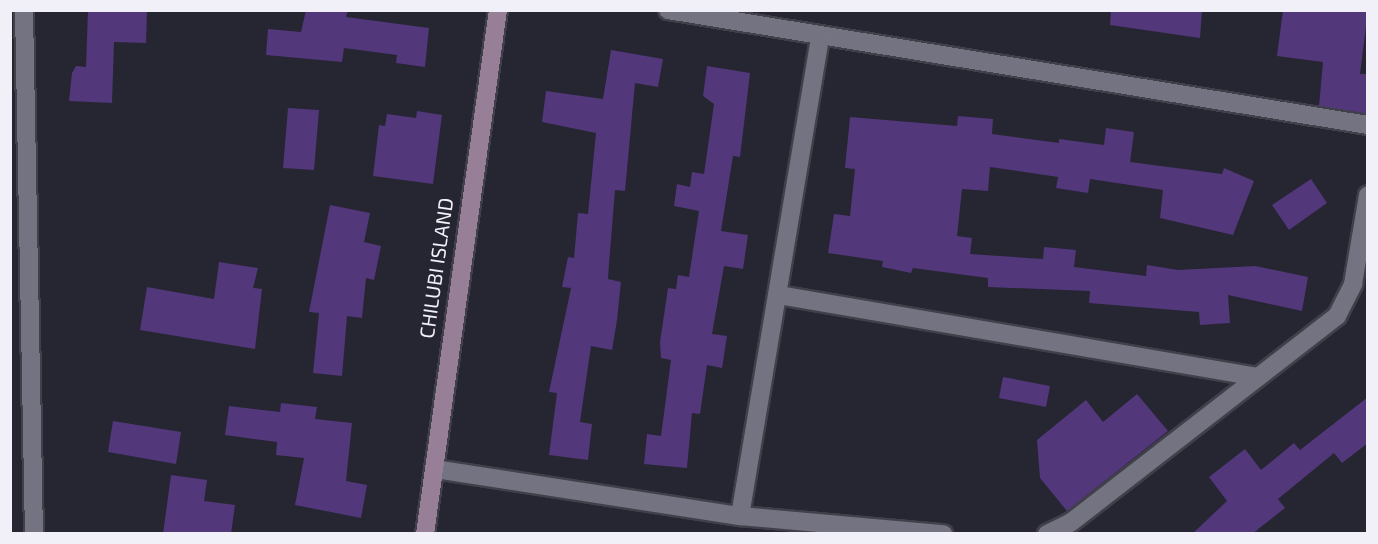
<!DOCTYPE html>
<html>
<head>
<meta charset="utf-8">
<style>
	body { margin:0 }
	#map { position:relative; width:1378px; height:544px; overflow:hidden; background:#262532; font-family:"Exo 2",sans-serif }
	div>[style] { position:absolute }
	[style*='--x'] { left:calc(var(--x)*1px); top:calc(var(--y)*1px); width:calc(var(--w)*1px); rotate:calc(var(--a)*1deg) }
	.building>* { inset:0; background:#52377a }
	.roads { filter:drop-shadow(2px 0 #41404a) drop-shadow(-2px 0 #41404a) drop-shadow(0 2px #41404a) drop-shadow(0 -2px #41404a) }
	.street>* { height:18px; margin:-9px; padding:0 9px; transform-origin:9px; border-radius:9px; background:#747382 }
	.secondary>* { height:18px; margin:-9px; padding:0 9px; transform-origin:9px; border-radius:9px; background:#977f98 }
	span { translate:-50% -50%; white-space:nowrap; text-align:center; line-height:1.15; -webkit-text-stroke:4.5px #262532; paint-order:stroke }
	.street-label { font-size:20px; color:#f1f0f9 }
	.frame { position:absolute; inset:0; border:12px solid #f1f0f9; pointer-events:none }
</style>
</head>
<body>
<div id="map">
	<div class="building">
		<i style="clip-path:polygon(88px 10px,147px 10px,146px 43px,114px 42px,112px 103px,69px 101px,72px 73px,76px 66px,86px 67px)"></i>
		<i style="clip-path:polygon(306px 10px,348px 10px,346px 17px,429px 28px,425px 67px,396px 63px,397px 55px,344px 48px,342px 62px,266px 55px,268px 29px,301px 32px)"></i>
		<i style="clip-path:polygon(1111px 10px,1202px 10px,1200px 38px,1110px 25px)"></i>
		<i style="clip-path:polygon(1283px 10px,1368px 10px,1360px 74px,1368px 74px,1368px 114px,1319px 106px,1323px 62px,1277px 56px)"></i>
		<i style="clip-path:polygon(611px 50px,663px 59px,658px 87px,635px 83px,625px 191px,615px 190px,609px 264px,608px 279px,621px 282px,617px 320px,612px 350px,591px 346px,580px 422px,592px 424px,588px 460px,549px 455px,557px 393px,549px 392px,571px 288px,562px 287px,568px 257px,574px 258px,578px 213px,588px 214px,596px 133px,542px 122px,546px 91px,603px 99px)"></i>
		<i style="clip-path:polygon(707px 66px,750px 73px,740px 157px,733px 156px,721px 231px,748px 235px,743px 269px,724px 266px,712px 334px,727px 336px,722px 368px,707px 365px,700px 414px,692px 413px,687px 468px,644px 464px,647px 434px,661px 436px,671px 360px,661px 358px,660px 342px,668px 288px,676px 289px,678px 275px,689px 277px,699px 211px,674px 206px,677px 184px,690px 187px,692px 172px,704px 174px,714px 104px,703px 96px)"></i>
		<i style="clip-path:polygon(288px 108px,319px 110px,314px 170px,283px 168px)"></i>
		<i style="clip-path:polygon(417px 111px,442px 115px,433px 184px,373px 176px,379px 125px,385px 126px,387px 114px,416px 118px)"></i>
		<i style="clip-path:polygon(958px 116px,993px 119px,992px 134px,1059px 143px,1059px 139px,1104px 145px,1106px 128px,1134px 132px,1130px 162px,1222px 174px,1224px 168px,1254px 181px,1233px 235px,1160px 218px,1163px 190px,1090px 179px,1088px 193px,1056px 188px,1058px 177px,990px 167px,988px 191px,962px 189px,957px 236px,972px 238px,970px 254px,1043px 259px,1044px 247px,1076px 250px,1074px 267px,1146px 276px,1147px 265px,1178px 270px,1255px 266px,1308px 277px,1302px 311px,1228px 295px,1230px 323px,1200px 325px,1199px 312px,1089px 303px,1090px 291px,988px 287px,988px 278px,913px 268px,911px 273px,882px 267px,883px 261px,828px 253px,834px 214px,850px 216px,855px 169px,845px 168px,850px 117px,957px 126px)"></i>
		<i style="clip-path:polygon(1311px 179px,1327px 203px,1289px 230px,1272px 205px)"></i>
		<i style="clip-path:polygon(330px 205px,370px 213px,364px 242px,381px 246px,374px 280px,366px 278px,362px 318px,347px 316px,342px 376px,313px 373px,319px 313px,309px 312px)"></i>
		<i style="clip-path:polygon(219px 262px,258px 268px,253px 288px,262px 289px,255px 349px,140px 330px,147px 287px,214px 299px)"></i>
		<i style="clip-path:polygon(1003px 377px,1050px 386px,1046px 407px,999px 398px)"></i>
		<i style="clip-path:polygon(1137px 394px,1168px 431px,1067px 511px,1040px 478px,1037px 440px,1086px 400px,1103px 422px)"></i>
		<i style="clip-path:polygon(1368px 397px,1368px 443px,1342px 463px,1334px 453px,1278px 499px,1285px 508px,1252px 534px,1192px 534px,1227px 501px,1209px 477px,1245px 449px,1261px 470px,1294px 443px,1300px 450px)"></i>
		<i style="clip-path:polygon(281px 403px,317px 407px,315px 419px,352px 423px,346px 481px,367px 485px,361px 518px,295px 505px,304px 458px,276px 455px,277px 442px,225px 435px,229px 406px,280px 412px)"></i>
		<i style="clip-path:polygon(113px 421px,181px 432px,176px 464px,108px 452px)"></i>
		<i style="clip-path:polygon(171px 475px,207px 480px,204px 501px,235px 505px,231px 534px,163px 534px)"></i>
	</div>
	<div class="roads">
		<div class="street">
			<i style="--x:24;--y:10;--w:524;--a:88.91"></i>
			<i style="--x:668;--y:10;--w:709;--a:9.33"></i>
			<i style="--x:778;--y:295;--w:487;--a:9.7"></i>
			<i style="--x:435;--y:469;--w:309;--a:8.8"></i>
			<i style="--x:740;--y:516;--w:204;--a:5.1"></i>
			<i style="--x:740;--y:516;--w:484;--a:-80.5"></i>
			<i style="--x:1047;--y:534;--w:25;--a:-26"></i>
			<i style="--x:1070;--y:523;--w:338;--a:-37.8"></i>
			<i style="--x:1337;--y:316;--w:36;--a:-63"></i>
			<i style="--x:1353;--y:284;--w:90;--a:-80.4"></i>
		</div>
		<div class="secondary">
			<i style="--x:425;--y:534;--w:529;--a:-82.07"></i>
		</div>
	</div>
	<div class="street-label">
		<span style="left:436px;top:268px;rotate:-82deg">CHILUBI ISLAND</span>
	</div>
	<div class="frame"></div>
</div>
</body>
</html>
